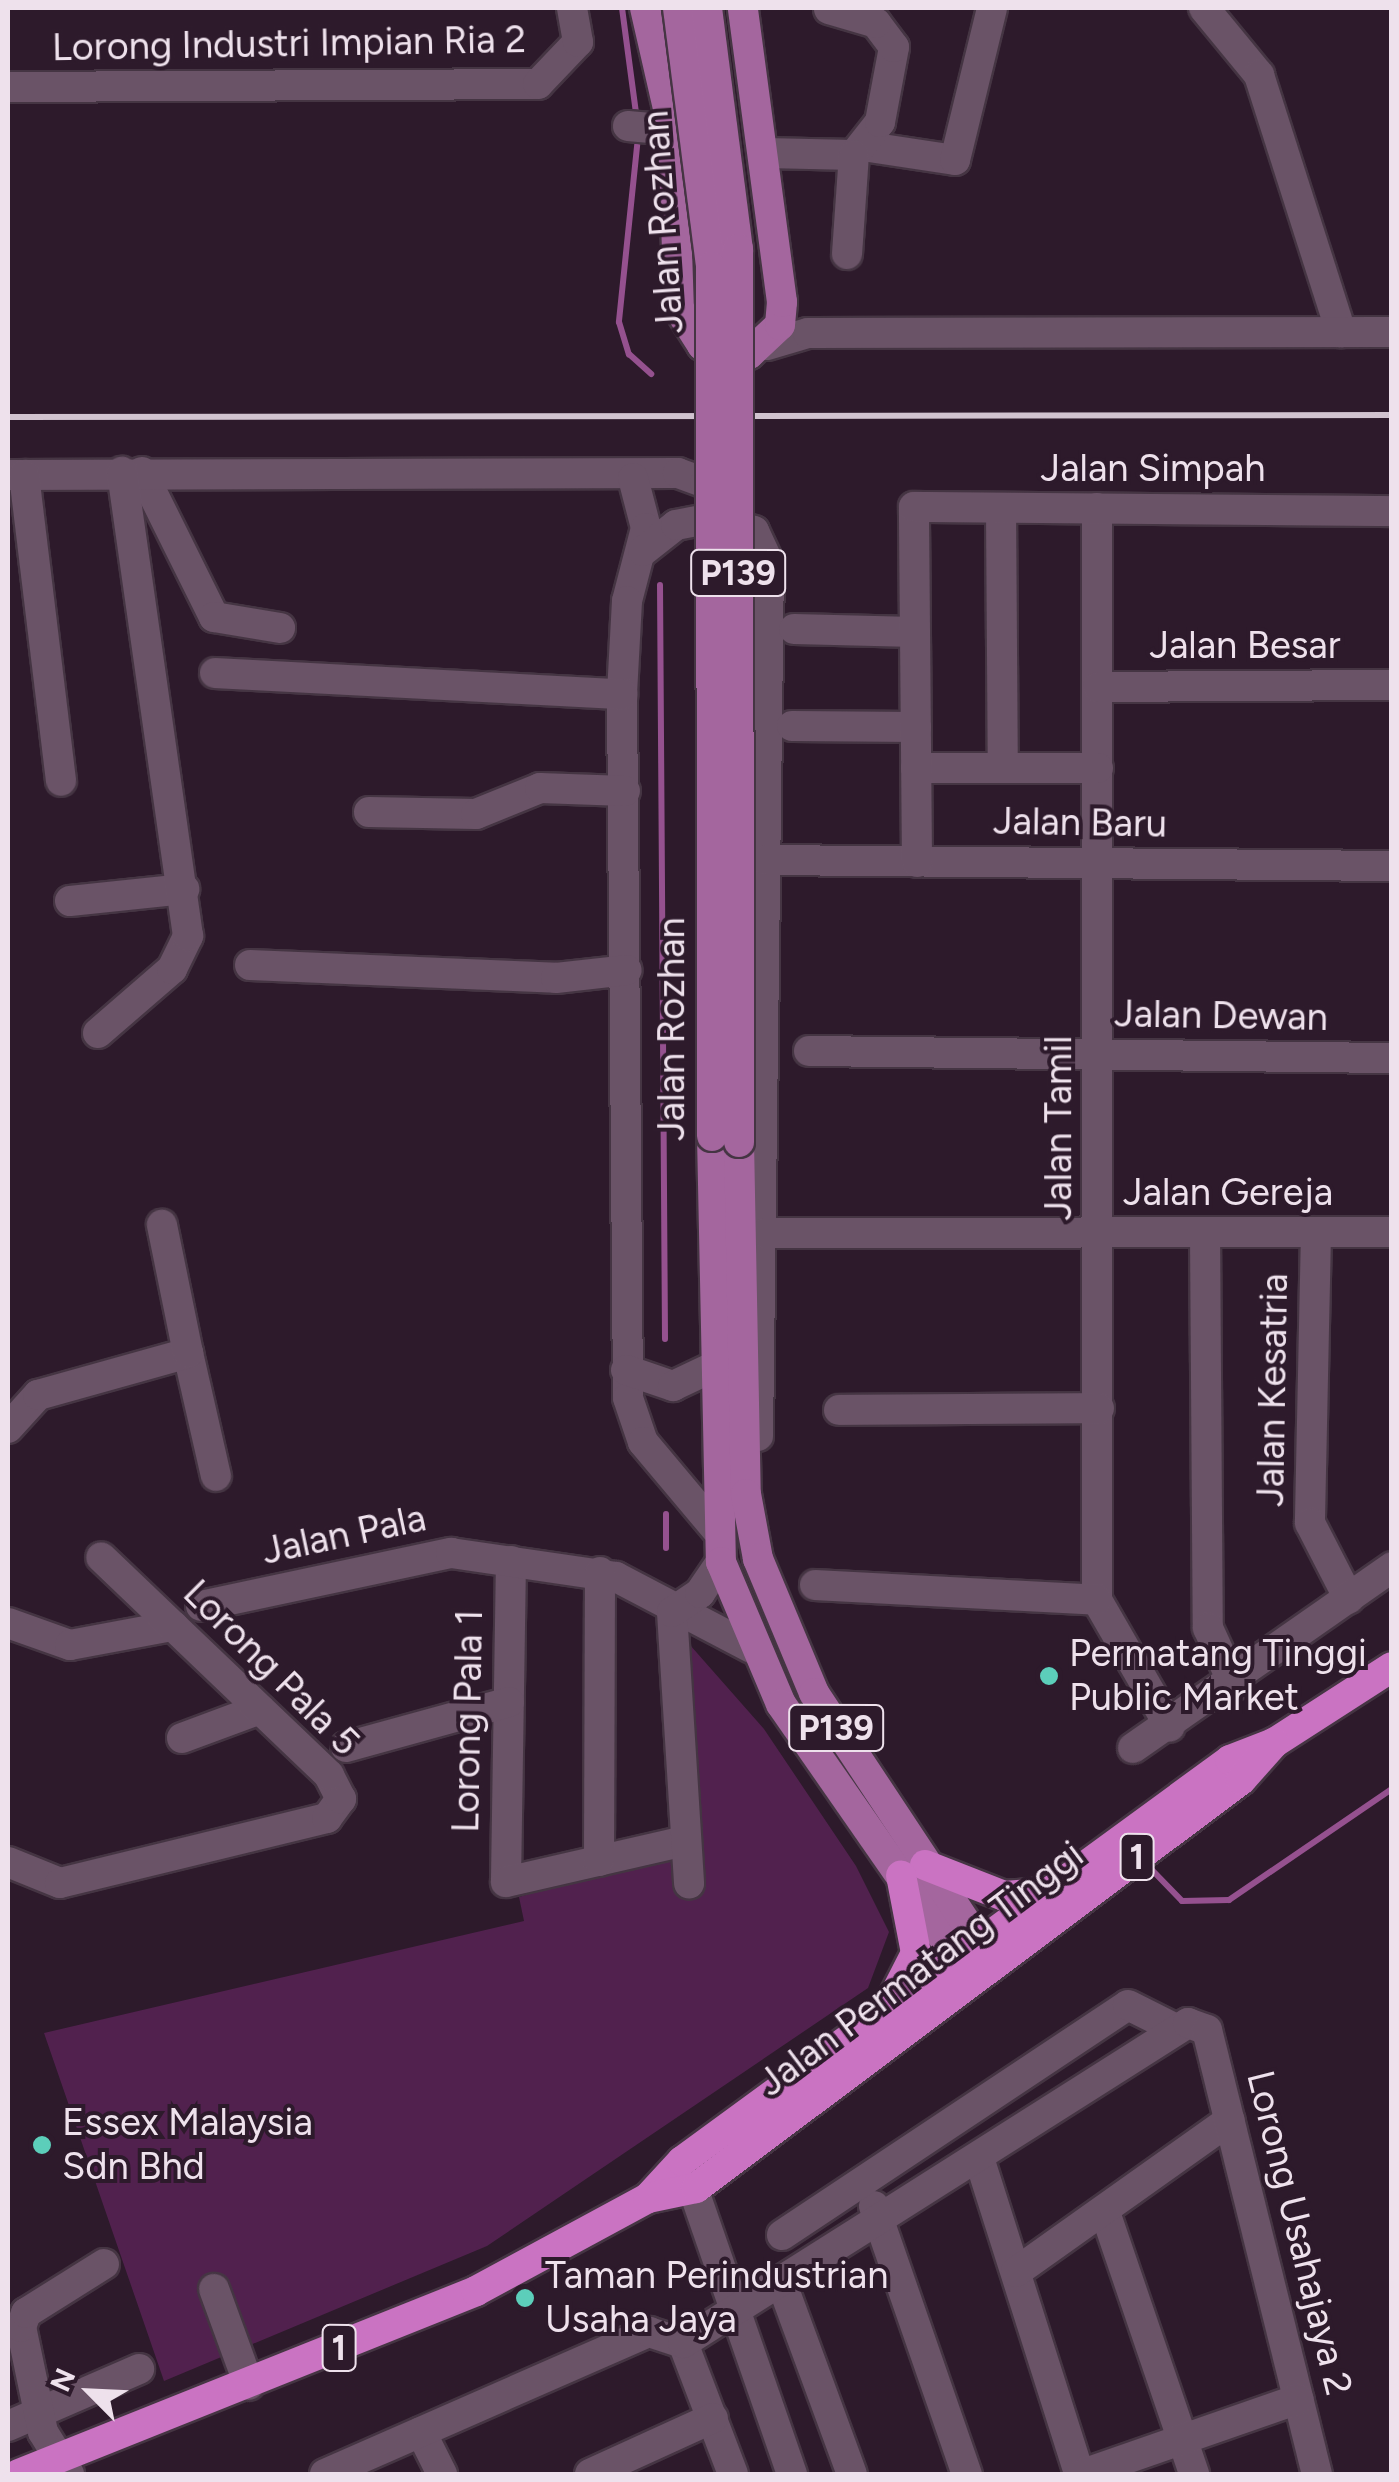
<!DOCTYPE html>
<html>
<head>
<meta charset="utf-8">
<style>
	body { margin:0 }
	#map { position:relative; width:1399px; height:2482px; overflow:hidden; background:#2d1a2b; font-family:Figtree,sans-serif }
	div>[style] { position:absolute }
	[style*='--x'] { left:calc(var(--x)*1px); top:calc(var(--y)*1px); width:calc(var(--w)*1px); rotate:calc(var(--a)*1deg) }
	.green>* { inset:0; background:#51214e }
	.stream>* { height:6px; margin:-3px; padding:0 3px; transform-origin:3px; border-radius:3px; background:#95518f }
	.roads { filter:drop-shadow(2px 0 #453543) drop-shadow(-2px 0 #453543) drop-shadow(0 2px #453543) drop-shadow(0 -2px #453543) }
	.minor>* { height:30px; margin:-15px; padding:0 15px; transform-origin:15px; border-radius:15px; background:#6a5367 }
	.major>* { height:30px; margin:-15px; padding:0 15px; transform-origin:15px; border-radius:15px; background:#a4669e }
	.highway>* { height:30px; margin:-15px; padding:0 15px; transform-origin:15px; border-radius:15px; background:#ca73c2 }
	.rail>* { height:6px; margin:-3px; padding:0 3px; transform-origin:3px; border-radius:3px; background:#d1c3cf }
	.bridges { filter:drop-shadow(2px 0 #453543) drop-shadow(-2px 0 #453543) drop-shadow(0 2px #453543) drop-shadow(0 -2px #453543) }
	.major-bridge>* { height:30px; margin:-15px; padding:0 15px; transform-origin:15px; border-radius:15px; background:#a4669e }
	.dots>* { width:28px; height:28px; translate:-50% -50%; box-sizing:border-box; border:5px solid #2d1a2b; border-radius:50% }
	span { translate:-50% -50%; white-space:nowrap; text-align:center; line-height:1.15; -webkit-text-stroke:8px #2d1a2b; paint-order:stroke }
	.shield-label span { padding:2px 8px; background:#2d1a2b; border:2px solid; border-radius:8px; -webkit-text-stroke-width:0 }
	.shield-label { font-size:35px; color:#eee1ec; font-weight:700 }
	.street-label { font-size:38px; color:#eee1ec }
	.poi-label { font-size:38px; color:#eee1ec }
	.left { translate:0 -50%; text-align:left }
	.frame { position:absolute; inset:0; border:10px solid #eee1ec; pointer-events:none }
	.north { position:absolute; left:40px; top:2342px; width:100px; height:100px; -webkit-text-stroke:8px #2d1a2b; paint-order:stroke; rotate:294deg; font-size:28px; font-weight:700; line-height:40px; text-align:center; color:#eee1ec }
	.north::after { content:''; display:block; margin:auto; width:35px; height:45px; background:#eee1ec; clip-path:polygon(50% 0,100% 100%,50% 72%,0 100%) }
</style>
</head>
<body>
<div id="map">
	<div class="green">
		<i style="clip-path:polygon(690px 1645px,764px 1729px,856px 1866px,889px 1932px,868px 1988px,487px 2246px,164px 2381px,44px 2033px,524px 1921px,519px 1897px,691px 1847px)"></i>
	</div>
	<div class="stream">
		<i style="--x:622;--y:8;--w:113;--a:82.4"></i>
		<i style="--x:638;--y:137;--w:186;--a:95.9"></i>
		<i style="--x:619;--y:322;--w:34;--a:73"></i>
		<i style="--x:629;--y:354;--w:30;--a:42"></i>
		<i style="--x:660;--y:585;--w:754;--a:89.62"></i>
		<i style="--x:666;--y:1514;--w:34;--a:90"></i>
		<i style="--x:1152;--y:1870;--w:43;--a:45.9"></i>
		<i style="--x:1182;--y:1901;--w:47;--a:-1.2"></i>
		<i style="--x:1229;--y:1900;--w:197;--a:-34.3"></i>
	</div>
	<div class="roads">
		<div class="minor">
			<i style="--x:1204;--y:8;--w:87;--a:50.6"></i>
			<i style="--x:1259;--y:75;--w:270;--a:72.3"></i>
			<i style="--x:8;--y:87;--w:530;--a:-0.32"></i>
			<i style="--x:538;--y:84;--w:58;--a:-46.4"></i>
			<i style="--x:578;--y:42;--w:35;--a:-100"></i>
			<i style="--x:628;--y:126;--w:45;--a:5.1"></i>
			<i style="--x:869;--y:147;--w:87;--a:8.6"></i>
			<i style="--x:955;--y:160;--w:156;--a:-76.3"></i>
			<i style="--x:766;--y:153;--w:88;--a:1.3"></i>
			<i style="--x:854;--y:155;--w:42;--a:-51.8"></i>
			<i style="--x:880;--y:122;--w:76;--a:-79.4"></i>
			<i style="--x:894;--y:47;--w:30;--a:-127"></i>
			<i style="--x:876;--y:23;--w:49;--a:-163.4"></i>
			<i style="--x:847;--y:254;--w:99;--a:-86"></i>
			<i style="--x:767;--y:345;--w:43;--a:-16.3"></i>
			<i style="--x:808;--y:333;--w:584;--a:-0.1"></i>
			<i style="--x:142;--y:472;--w:162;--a:63.6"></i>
			<i style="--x:214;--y:617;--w:67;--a:9.5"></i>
			<i style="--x:8;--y:475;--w:670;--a:-0.17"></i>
			<i style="--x:678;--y:473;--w:29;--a:20"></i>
			<i style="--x:705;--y:483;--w:29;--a:49"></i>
			<i style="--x:24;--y:475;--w:308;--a:83.1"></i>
			<i style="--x:633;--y:478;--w:52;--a:75.4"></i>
			<i style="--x:646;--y:528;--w:75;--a:104.6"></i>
			<i style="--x:627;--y:601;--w:93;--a:93.1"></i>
			<i style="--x:622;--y:694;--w:704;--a:89.51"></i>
			<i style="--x:628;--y:1398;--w:46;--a:71.2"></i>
			<i style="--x:643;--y:1442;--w:114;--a:50"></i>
			<i style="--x:1001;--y:508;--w:260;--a:89.6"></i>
			<i style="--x:1097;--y:508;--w:1092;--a:90"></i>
			<i style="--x:1097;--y:1600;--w:146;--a:60.1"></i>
			<i style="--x:643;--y:551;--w:42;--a:-38.2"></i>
			<i style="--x:676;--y:525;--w:38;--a:-11"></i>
			<i style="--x:713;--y:518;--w:43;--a:17.6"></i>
			<i style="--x:754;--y:531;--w:35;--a:65"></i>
			<i style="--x:769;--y:563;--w:873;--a:90.72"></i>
			<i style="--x:794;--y:629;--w:121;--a:1.4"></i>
			<i style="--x:215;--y:673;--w:408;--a:3"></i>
			<i style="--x:1098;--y:687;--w:294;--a:-0.4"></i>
			<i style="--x:792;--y:726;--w:124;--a:0.5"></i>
			<i style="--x:916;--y:768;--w:182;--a:0"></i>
			<i style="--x:369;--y:812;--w:107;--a:1.1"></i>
			<i style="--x:476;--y:814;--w:69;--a:-22.1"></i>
			<i style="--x:540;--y:788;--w:85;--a:2"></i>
			<i style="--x:767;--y:860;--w:625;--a:0.55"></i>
			<i style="--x:917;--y:862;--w:355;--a:-90.5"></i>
			<i style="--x:914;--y:507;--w:478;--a:0.5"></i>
			<i style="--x:70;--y:901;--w:115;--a:-6"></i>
			<i style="--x:250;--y:965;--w:306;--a:2.4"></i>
			<i style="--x:556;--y:978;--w:71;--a:-6.4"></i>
			<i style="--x:98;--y:1033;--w:98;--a:-40.9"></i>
			<i style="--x:172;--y:969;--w:37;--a:-64"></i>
			<i style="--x:188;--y:936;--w:469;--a:-98.1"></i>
			<i style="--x:809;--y:1051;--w:583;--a:0.69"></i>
			<i style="--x:1205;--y:1232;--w:396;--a:89.6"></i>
			<i style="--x:1208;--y:1628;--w:63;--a:65.5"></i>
			<i style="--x:1316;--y:1232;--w:291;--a:91.2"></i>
			<i style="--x:1310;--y:1523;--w:85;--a:62.8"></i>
			<i style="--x:765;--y:1233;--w:627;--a:-0.09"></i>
			<i style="--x:188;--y:1353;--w:126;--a:77.2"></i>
			<i style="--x:626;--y:1370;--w:50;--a:18.8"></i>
			<i style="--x:673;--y:1386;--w:42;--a:-25.3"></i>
			<i style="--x:839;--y:1410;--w:260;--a:-0.4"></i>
			<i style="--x:8;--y:1428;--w:45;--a:-47.7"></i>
			<i style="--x:38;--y:1395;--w:156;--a:-15.6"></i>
			<i style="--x:188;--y:1353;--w:131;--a:-101.5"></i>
			<i style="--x:511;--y:1561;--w:321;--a:90.9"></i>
			<i style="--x:506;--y:1882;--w:179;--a:-12.9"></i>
			<i style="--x:815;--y:1585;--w:282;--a:3"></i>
			<i style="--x:201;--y:1606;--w:256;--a:-12"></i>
			<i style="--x:451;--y:1553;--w:167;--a:8.3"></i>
			<i style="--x:616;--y:1577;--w:153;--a:27.7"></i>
			<i style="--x:672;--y:1612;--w:272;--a:86.4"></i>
			<i style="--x:672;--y:1612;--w:34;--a:-34"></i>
			<i style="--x:700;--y:1593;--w:37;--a:-56"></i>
			<i style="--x:8;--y:1623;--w:66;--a:19.5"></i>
			<i style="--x:70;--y:1645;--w:105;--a:-10.5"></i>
			<i style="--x:182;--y:1738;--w:83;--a:-20.4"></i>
			<i style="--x:346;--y:1747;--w:169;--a:-15.4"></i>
			<i style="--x:1133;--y:1748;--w:316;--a:-34.9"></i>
			<i style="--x:599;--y:1861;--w:289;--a:-89.8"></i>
			<i style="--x:8;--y:1862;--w:56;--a:22"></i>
			<i style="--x:60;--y:1883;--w:275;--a:-13.7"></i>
			<i style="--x:327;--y:1818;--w:24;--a:-54"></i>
			<i style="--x:341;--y:1799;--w:27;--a:-117"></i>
			<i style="--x:329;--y:1775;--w:315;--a:-136.3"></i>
			<i style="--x:980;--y:2161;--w:328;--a:72.4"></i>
			<i style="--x:686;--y:2168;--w:324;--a:70.9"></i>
			<i style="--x:874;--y:2206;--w:284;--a:70.9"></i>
			<i style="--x:1105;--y:2212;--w:277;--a:71.2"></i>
			<i style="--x:782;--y:2235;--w:415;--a:-33.6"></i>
			<i style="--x:1128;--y:2005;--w:49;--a:26.6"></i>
			<i style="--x:1016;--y:2272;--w:262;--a:-35.4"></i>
			<i style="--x:782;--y:2284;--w:202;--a:69.8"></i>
			<i style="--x:214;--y:2289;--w:102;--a:70"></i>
			<i style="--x:683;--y:2343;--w:140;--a:69.1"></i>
			<i style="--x:8;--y:2426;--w:143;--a:-23.5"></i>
			<i style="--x:421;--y:2432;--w:47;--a:63.4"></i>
			<i style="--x:69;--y:2474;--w:49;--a:-121.8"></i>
			<i style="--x:43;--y:2432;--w:107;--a:-101.8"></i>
			<i style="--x:21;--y:2327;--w:15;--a:-70"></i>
			<i style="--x:26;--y:2313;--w:92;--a:-32.1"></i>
			<i style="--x:325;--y:2474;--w:354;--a:-23.7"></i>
			<i style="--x:649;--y:2332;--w:36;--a:18"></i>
			<i style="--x:683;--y:2343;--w:598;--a:-32.36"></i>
			<i style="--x:1188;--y:2023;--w:20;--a:20"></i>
			<i style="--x:1207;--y:2030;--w:457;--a:76.1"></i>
			<i style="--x:590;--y:2474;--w:135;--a:-24.5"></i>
			<i style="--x:1083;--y:2474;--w:228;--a:-19.2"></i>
		</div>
		<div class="major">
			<i style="--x:645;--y:8;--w:125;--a:77.1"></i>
			<i style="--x:673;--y:130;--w:179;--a:88.1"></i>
			<i style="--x:679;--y:309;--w:43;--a:57.4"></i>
			<i style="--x:702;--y:345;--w:48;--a:10.8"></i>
			<i style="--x:749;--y:354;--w:42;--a:-43.1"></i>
			<i style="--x:780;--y:325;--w:23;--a:-85"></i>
			<i style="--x:782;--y:302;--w:297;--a:-97.6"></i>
			<i style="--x:712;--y:1136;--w:426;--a:88.8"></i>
			<i style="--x:721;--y:1562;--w:154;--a:67.1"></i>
			<i style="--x:781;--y:1704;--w:335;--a:55.2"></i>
			<i style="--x:739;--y:1142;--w:352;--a:88.9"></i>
			<i style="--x:746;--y:1494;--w:66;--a:79.5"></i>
			<i style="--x:758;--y:1559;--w:145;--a:67.3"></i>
			<i style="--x:814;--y:1693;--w:323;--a:56.5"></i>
		</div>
		<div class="highway">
			<i style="--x:925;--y:1865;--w:85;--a:21.4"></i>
			<i style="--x:1004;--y:1896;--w:41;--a:-4.2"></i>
			<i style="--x:890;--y:2004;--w:57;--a:-63"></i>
			<i style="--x:916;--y:1953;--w:79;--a:-100.9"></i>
			<i style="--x:648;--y:2198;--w:50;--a:-47.4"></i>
			<i style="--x:682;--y:2161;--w:679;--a:-36.19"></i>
			<i style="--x:1230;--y:1760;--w:47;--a:-21.1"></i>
			<i style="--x:1274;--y:1743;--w:140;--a:-32.8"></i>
			<i style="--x:19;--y:2474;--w:492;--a:-21.8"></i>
			<i style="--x:476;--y:2291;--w:196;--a:-28.4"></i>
			<i style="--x:648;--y:2198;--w:49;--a:-11.8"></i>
			<i style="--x:696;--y:2188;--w:681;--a:-36.82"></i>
			<i style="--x:1241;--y:1780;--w:50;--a:-48.3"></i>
		</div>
	</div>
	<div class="rail">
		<i style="--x:8;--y:417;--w:1384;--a:-0.08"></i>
	</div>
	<div class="bridges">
		<div class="major-bridge">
			<i style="--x:678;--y:8;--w:261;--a:82.7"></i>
			<i style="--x:711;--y:267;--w:869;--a:89.93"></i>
			<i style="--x:707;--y:8;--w:243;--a:82.7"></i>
			<i style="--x:738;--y:249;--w:893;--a:89.94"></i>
		</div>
	</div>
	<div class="dots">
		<i style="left:1049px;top:1676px;background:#5cceba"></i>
		<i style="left:42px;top:2145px;background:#5cceba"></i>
		<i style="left:525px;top:2298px;background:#5cceba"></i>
	</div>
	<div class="shield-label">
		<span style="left:738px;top:573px">P139</span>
		<span style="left:836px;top:1728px">P139</span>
		<span style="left:1137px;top:1857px">1</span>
		<span style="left:339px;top:2348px">1</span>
	</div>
	<div class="street-label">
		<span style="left:289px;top:44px;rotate:-1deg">Lorong Industri Impian Ria 2</span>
		<span style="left:663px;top:222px;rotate:-94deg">Jalan Rozhan</span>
		<span style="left:1153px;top:469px">Jalan Simpah</span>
		<span style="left:1245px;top:646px">Jalan Besar</span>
		<span style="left:1080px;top:823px;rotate:1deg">Jalan Baru</span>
		<span style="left:1221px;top:1016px;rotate:1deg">Jalan Dewan</span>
		<span style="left:672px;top:1029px;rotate:-90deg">Jalan Rozhan</span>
		<span style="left:1059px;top:1128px;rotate:-90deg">Jalan Tamil</span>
		<span style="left:1228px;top:1193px">Jalan Gereja</span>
		<span style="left:1273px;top:1390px;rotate:-89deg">Jalan Kesatria</span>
		<span style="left:344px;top:1535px;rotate:-12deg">Jalan Pala</span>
		<span style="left:271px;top:1668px;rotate:45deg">Lorong Pala 5</span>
		<span style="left:468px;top:1721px;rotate:-89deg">Lorong Pala 1</span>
		<span style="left:921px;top:1969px;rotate:-37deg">Jalan Permatang Tinggi</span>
		<span style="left:1299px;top:2233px;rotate:76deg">Lorong Usahajaya 2</span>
	</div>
	<div class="poi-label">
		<span class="left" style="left:1069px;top:1676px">Permatang Tinggi<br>Public Market</span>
		<span class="left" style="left:62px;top:2145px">Essex Malaysia<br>Sdn Bhd</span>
		<span class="left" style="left:545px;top:2298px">Taman Perindustrian<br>Usaha Jaya</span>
	</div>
	<div class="frame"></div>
	<div class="north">N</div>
</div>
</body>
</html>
